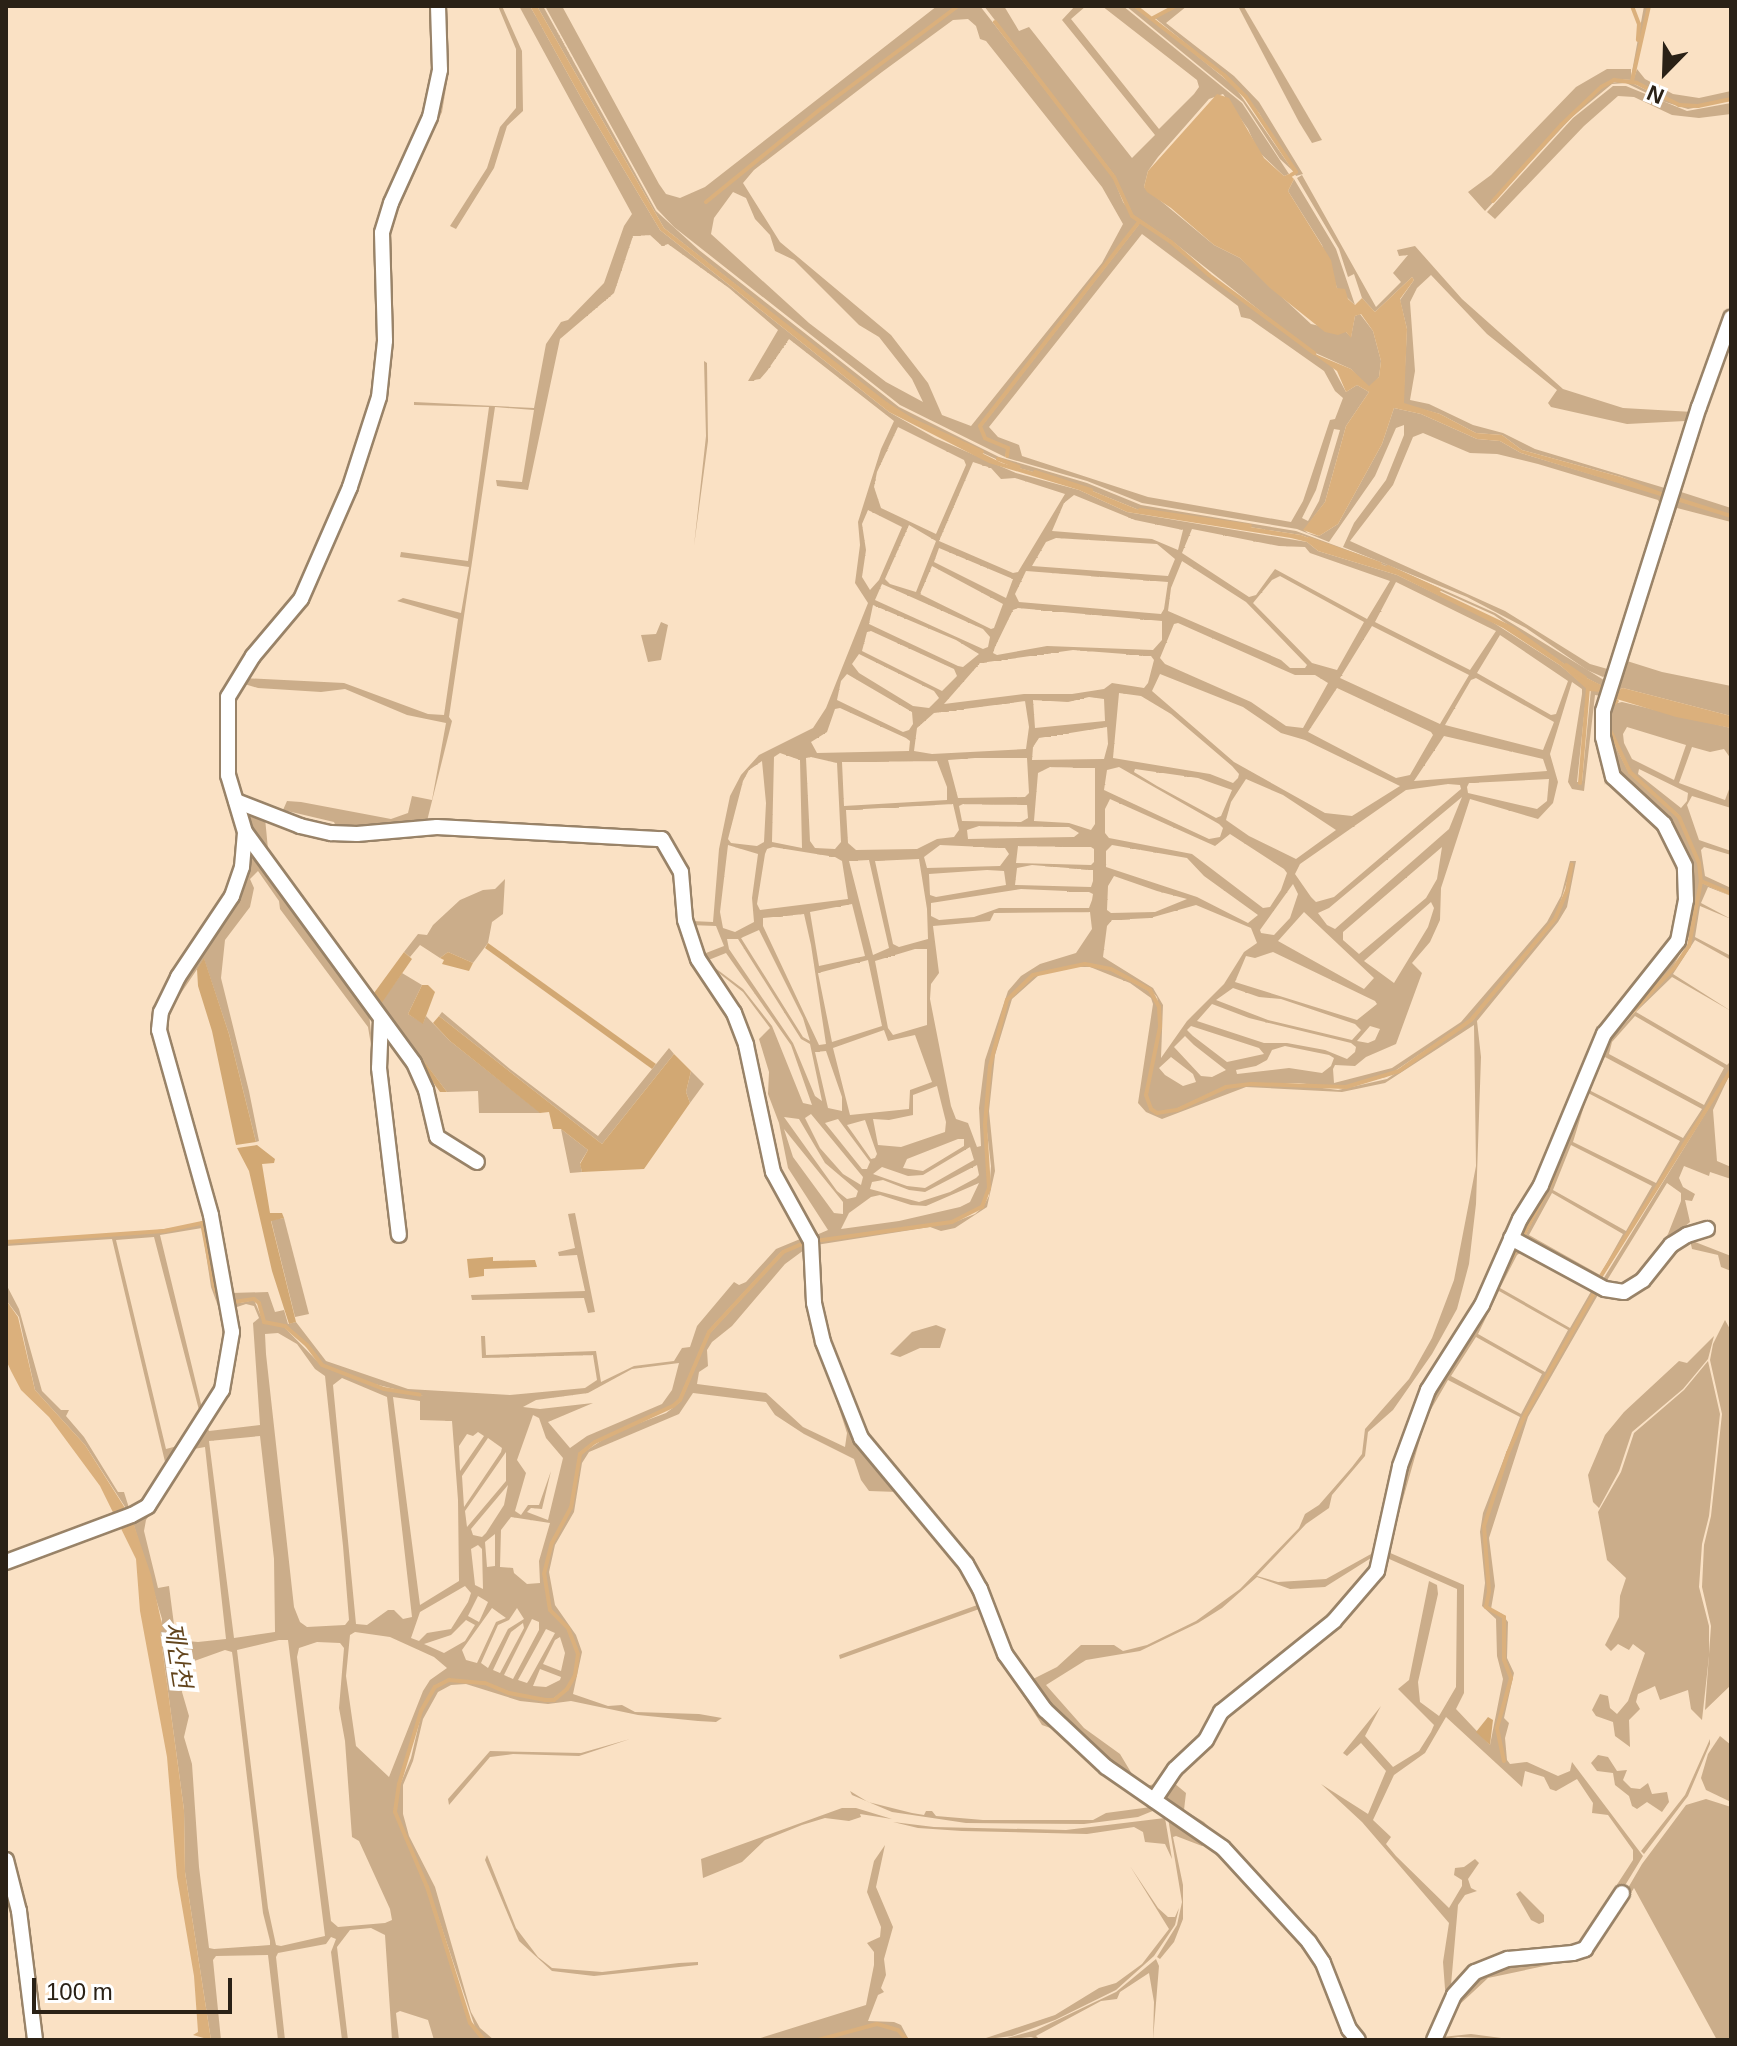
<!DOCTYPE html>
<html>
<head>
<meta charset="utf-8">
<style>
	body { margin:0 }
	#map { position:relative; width:1737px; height:2046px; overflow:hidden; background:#fae1c4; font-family:Helvetica,"Noto Sans KR",sans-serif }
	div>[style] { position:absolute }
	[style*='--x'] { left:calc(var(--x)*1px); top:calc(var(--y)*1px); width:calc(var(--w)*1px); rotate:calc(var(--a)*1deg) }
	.green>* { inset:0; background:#cbad8a }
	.forest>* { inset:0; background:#d2a873 }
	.water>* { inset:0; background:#dbb07c }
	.stream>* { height:4px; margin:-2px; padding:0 2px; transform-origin:2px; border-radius:2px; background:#dbb07c }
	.roads { filter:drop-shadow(2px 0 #998368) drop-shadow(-2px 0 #998368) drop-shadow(0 2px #998368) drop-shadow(0 -2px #998368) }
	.minor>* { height:14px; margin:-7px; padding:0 7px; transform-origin:7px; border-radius:7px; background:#fff }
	span { translate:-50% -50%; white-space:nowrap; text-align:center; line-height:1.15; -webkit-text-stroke:8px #fff; paint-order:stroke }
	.water-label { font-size:24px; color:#63451d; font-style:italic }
	.frame { position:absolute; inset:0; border:8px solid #2a2116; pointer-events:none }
	.north { position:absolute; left:1625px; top:32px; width:80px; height:80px; -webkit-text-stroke:6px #fff; paint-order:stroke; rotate:203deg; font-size:22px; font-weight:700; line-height:32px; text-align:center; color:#2a2116 }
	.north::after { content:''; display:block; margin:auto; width:28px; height:36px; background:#2a2116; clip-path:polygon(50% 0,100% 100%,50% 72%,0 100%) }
	.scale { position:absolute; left:32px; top:1978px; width:200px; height:36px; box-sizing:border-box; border:4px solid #2a2116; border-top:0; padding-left:10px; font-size:24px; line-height:28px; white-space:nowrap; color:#2a2116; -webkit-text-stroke:6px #fff; paint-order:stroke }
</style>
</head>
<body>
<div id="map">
	<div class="green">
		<i style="clip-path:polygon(444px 6px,449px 70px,442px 112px,400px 206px,395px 204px,423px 145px)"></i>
		<i style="clip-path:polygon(498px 6px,502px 6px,522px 51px,523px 111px,507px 126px,494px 168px,456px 229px,450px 226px,487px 168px,500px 127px,516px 108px,516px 49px)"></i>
		<i style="clip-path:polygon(evenodd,519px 6px,530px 6px,584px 103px,660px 230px,889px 412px,935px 438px,1016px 473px,1079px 490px,1127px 512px,1307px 542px,1318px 551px,1397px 575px,1486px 618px,1561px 666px,1587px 688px,1577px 782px,1582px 782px,1591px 689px,1601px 692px,1602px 686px,1577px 673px,1494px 615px,1386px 566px,1301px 535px,1139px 510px,1073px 483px,1011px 466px,920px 424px,884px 402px,664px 228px,537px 6px,543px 6px,656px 211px,699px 250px,899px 407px,999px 457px,1087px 483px,1141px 505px,1296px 531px,1388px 565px,1495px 613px,1607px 682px,1599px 718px,1600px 740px,1608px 768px,1605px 785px,1597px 726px,1601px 696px,1595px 695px,1584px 791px,1572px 789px,1568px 782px,1582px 694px,1582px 689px,1572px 682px,1550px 754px,1558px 782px,1553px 803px,1538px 819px,1470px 799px,1441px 888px,1440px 920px,1430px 942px,1412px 963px,1422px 973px,1396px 1044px,1366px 1057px,1355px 1066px,1335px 1065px,1333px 1069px,1334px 1083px,1392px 1068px,1461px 1022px,1547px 922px,1561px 896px,1570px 861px,1576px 861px,1567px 907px,1558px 922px,1477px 1021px,1481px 1057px,1476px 1204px,1469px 1264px,1457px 1309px,1432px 1354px,1393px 1410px,1368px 1432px,1365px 1456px,1332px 1495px,1329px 1508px,1306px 1524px,1257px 1576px,1278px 1582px,1326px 1579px,1380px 1549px,1379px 1553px,1325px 1587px,1290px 1589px,1257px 1577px,1222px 1608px,1198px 1623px,1140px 1651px,1086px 1660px,1046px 1685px,1084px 1728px,1120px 1754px,1135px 1779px,1146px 1786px,1159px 1783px,1150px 1789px,1137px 1786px,1089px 1751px,1047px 1709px,1019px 1673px,995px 1623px,1031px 1680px,1057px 1667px,1081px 1645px,1114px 1645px,1123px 1651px,1147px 1645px,1196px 1621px,1240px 1589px,1299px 1528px,1305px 1514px,1319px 1505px,1352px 1467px,1362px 1454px,1365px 1429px,1409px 1379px,1432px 1338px,1454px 1280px,1476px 1166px,1474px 1025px,1385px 1083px,1342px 1092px,1246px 1087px,1162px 1119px,1146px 1112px,1138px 1103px,1153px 1004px,1151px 998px,1130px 983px,1090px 967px,1073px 967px,1039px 975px,1012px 999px,995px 1055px,989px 1111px,995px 1171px,987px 1207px,955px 1228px,941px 1231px,930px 1227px,816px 1245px,814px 1257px,810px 1235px,800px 1217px,814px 1236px,828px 1230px,788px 1168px,779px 1123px,768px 1094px,769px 1072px,759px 1039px,770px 1028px,743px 992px,701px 959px,706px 953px,724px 946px,716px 926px,690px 925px,687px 916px,691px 921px,713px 922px,719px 849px,730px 796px,741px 775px,759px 755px,813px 728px,826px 708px,868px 603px,855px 583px,860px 545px,858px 522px,881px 449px,894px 421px,789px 339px,767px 371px,760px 379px,748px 381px,778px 330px,729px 288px,668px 244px,662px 246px,650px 235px,633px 236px,614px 293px,560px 339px,528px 490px,497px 486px,496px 480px,522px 482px,534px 410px,495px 407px,449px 717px,452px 721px,426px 825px,338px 831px,334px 822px,283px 810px,287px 801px,301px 802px,391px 819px,408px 813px,412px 796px,432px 800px,446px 723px,407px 715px,345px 689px,321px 692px,258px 688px,241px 683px,243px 678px,344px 683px,428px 714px,444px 715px,458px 619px,397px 601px,403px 598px,461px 613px,469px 567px,400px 557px,401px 552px,468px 561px,489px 407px,414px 405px,414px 402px,534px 408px,546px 344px,561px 322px,568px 320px,604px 283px,624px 226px,632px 214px,519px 6px,898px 427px,964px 460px,966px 465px,936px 534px,881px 508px,874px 487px,877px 472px,898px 427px,519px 6px,973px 462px,991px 468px,1001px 479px,1015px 478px,1065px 494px,1018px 572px,1013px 573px,939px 541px,973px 462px,519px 6px,1074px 495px,1135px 520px,1183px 530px,1178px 550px,1152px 539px,1052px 531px,1064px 503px,1074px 495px,519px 6px,868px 510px,902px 527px,879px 580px,870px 590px,862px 577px,866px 550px,862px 524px,868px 510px,519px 6px,909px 525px,936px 541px,916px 592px,890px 584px,885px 579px,909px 525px,519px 6px,1192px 529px,1279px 546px,1305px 547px,1310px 553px,1390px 581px,1367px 619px,1275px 569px,1256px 595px,1249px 597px,1182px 553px,1192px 529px,519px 6px,1056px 538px,1157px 544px,1175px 559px,1168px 576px,1032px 566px,1046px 542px,1056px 538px,519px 6px,939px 548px,1013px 579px,1006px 598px,934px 562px,939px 548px,519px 6px,1182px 561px,1246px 602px,1307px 665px,1305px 668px,1290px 668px,1281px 660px,1168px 611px,1171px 588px,1182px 561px,519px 6px,932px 566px,1003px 604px,994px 628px,991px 629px,920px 594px,932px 566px,519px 6px,1026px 571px,1168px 582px,1164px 609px,1161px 614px,1019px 602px,1015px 594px,1026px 571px,519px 6px,1280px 576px,1364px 622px,1337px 670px,1312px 663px,1253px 603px,1272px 580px,1280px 576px,519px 6px,1396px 582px,1496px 631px,1470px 670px,1375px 622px,1396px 582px,519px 6px,882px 584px,983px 629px,990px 637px,988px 647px,983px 649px,875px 600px,882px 584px,519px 6px,873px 605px,956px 640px,979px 654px,963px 667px,958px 666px,869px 624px,873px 605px,519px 6px,1018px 608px,1162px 621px,1162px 640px,1153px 650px,1047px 646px,997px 655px,993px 653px,995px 647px,1013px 610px,1018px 608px,519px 6px,1178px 623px,1295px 675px,1315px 675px,1328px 683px,1303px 728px,1286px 726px,1251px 702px,1165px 664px,1160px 658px,1174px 624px,1178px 623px,519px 6px,1372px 626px,1469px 675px,1440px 724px,1340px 678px,1372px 626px,519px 6px,871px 631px,954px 669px,957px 676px,942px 691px,862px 651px,867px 632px,871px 631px,519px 6px,1500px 635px,1568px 681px,1556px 714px,1551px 715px,1477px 673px,1500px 635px,519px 6px,1073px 650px,1151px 656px,1154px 660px,1148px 683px,1144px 688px,1112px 683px,1104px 689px,1072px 694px,1024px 694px,944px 704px,980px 663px,1073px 650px,519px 6px,859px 654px,934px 691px,939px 698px,929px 708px,913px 706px,859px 673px,852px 664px,859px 654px,519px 6px,847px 674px,912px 712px,913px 724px,909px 730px,903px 732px,837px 700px,841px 681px,847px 674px,519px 6px,1160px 674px,1243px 707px,1281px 733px,1305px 740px,1400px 786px,1352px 816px,1325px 813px,1234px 762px,1152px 691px,1160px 674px,519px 6px,1476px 678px,1554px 722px,1543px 750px,1445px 725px,1471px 680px,1476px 678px,519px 6px,1337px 688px,1431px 732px,1433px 735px,1410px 775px,1396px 778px,1308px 732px,1337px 688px,519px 6px,1119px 693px,1141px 696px,1171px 714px,1232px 766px,1239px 774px,1238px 778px,1233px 783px,1210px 774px,1113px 758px,1119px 693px,519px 6px,1089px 697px,1104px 699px,1105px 721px,1035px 728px,1033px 700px,1068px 702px,1089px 697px,519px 6px,1025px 701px,1029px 727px,1026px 749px,932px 754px,914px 751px,917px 728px,934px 713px,1025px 701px,519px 6px,840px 708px,906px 738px,910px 741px,909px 751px,817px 753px,811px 742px,827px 732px,835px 709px,840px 708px,519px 6px,1107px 727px,1108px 744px,1104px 759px,1032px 760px,1033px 747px,1039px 738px,1107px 727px,519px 6px,1444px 736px,1543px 759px,1547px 771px,1414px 781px,1444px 736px,519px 6px,780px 753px,800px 760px,802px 848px,772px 842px,774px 757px,780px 753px,519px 6px,811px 757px,837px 763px,841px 842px,835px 849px,815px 848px,810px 841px,806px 758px,811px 757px,519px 6px,975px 758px,1027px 758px,1029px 793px,1025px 797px,958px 798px,948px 760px,975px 758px,519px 6px,762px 761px,766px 803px,764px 842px,757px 846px,731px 843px,728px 839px,743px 781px,749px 770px,762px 761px,519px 6px,937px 761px,947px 787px,947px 800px,844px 806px,842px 762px,937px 761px,519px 6px,1050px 767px,1095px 768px,1095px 824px,1091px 830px,1069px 823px,1034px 821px,1038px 773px,1050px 767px,519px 6px,1119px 767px,1219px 824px,1223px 828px,1220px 837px,1209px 839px,1104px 790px,1107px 770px,1119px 767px,519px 6px,1135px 769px,1198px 778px,1232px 790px,1221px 816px,1216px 818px,1157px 786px,1134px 772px,1135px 769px,519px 6px,1246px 779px,1283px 795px,1336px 830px,1296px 859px,1249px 836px,1226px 820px,1231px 802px,1246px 779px,519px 6px,1549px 779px,1547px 801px,1537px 809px,1468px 793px,1467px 787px,1469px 783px,1549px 779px,519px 6px,1448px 784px,1460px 785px,1461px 789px,1334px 897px,1316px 902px,1311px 897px,1295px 874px,1300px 864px,1406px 790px,1448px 784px,519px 6px,1462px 797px,1449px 829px,1335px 929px,1327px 925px,1318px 913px,1329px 908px,1462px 797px,519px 6px,1110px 799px,1215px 846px,1230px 834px,1284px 869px,1287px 873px,1281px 890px,1270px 907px,1263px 908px,1192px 854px,1109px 838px,1105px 833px,1105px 809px,1110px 799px,519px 6px,953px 804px,959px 830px,954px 837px,937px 839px,917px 849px,856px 850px,848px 843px,846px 810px,953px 804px,519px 6px,963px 804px,1027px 805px,1028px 818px,1021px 822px,962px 821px,959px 806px,963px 804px,519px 6px,979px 826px,1069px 827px,1079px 833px,1074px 837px,968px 839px,967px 830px,979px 826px,519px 6px,728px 845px,758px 854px,752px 898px,754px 922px,735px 932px,723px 928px,720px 912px,728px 845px,519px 6px,940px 845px,1005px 848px,1009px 854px,1000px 866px,927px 868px,924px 857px,940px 845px,519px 6px,1112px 845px,1187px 858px,1204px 876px,1258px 915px,1248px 923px,1197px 897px,1106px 867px,1106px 851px,1112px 845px,519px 6px,1018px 846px,1091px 847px,1094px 849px,1094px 862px,1091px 865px,1016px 863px,1018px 846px,519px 6px,773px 847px,835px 857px,842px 861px,848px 899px,760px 910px,757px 904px,765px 854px,767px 849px,773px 847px,519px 6px,1442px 847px,1437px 879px,1426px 898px,1359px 954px,1343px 940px,1343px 932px,1442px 847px,519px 6px,919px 859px,927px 909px,928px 939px,899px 947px,893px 944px,875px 861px,919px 859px,519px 6px,869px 860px,889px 948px,873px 955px,849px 861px,869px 860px,519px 6px,1573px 863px,1568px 891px,1556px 920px,1472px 1021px,1387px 1079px,1338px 1090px,1299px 1085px,1251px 1085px,1227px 1088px,1177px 1111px,1156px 1114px,1150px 1110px,1145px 1095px,1159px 1026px,1158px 1007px,1149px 991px,1110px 970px,1085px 965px,1034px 976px,1008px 1001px,991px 1066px,986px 1123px,991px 1166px,989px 1196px,983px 1207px,975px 1214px,952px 1223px,814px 1241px,952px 1221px,981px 1206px,987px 1195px,989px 1166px,984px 1123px,989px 1066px,1006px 1000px,1033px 974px,1085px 963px,1111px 968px,1150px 989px,1157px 997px,1161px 1016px,1147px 1095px,1152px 1109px,1157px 1112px,1176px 1109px,1226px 1086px,1251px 1083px,1299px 1083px,1338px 1088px,1386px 1077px,1470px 1020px,1555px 919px,1573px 863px,519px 6px,1032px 865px,1093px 870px,1093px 881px,1091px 887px,1015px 885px,1017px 868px,1032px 865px,519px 6px,987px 870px,1004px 871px,1006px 885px,936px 897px,930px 895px,929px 874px,987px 870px,519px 6px,1114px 876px,1157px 891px,1187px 899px,1155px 912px,1111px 913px,1107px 910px,1108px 886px,1114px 876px,519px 6px,1293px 884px,1298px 894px,1290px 918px,1274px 935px,1261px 933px,1260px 930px,1293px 884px,519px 6px,1021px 889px,1089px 892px,1093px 894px,1092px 900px,1089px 908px,999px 908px,974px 917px,939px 920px,931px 916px,931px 903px,1021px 889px,519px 6px,1431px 902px,1434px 908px,1428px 927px,1394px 983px,1364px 961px,1431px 902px,519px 6px,852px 904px,865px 956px,819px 966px,810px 912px,852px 904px,519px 6px,1196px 905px,1251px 928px,1257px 943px,1244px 952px,1224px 984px,1187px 1021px,1161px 1058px,1163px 1005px,1153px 988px,1103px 957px,1107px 926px,1112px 920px,1150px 918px,1196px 905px,519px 6px,1090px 912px,1092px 929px,1076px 953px,1040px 964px,1021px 976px,1008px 991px,985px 1060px,979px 1108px,981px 1146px,977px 1147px,968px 1123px,956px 1119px,951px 1106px,930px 999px,931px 984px,939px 973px,933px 926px,990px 921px,994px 913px,1090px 912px,519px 6px,1304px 912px,1374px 978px,1364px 989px,1278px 941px,1304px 912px,519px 6px,804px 914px,811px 945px,826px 1044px,819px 1045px,763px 926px,763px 918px,804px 914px,519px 6px,759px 930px,803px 1018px,810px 1041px,803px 1037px,741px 938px,759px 930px,519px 6px,727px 939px,738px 939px,801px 1039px,810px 1044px,822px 1101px,815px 1096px,793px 1043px,729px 949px,727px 939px,519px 6px,915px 949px,927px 949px,927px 1025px,893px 1035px,888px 1028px,875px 961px,915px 949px,519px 6px,1273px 952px,1375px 1001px,1377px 1004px,1357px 1020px,1235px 982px,1246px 956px,1255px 958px,1273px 952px,519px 6px,726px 953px,791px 1045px,812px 1105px,803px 1103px,772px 1026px,743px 989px,706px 961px,726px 953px,519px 6px,868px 960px,882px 1026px,832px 1042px,818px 973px,868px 960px,519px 6px,1233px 988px,1259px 997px,1281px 999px,1355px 1024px,1361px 1030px,1352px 1040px,1268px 1020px,1216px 1000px,1233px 988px,519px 6px,1212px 1004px,1249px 1018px,1351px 1043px,1356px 1047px,1355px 1052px,1347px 1059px,1325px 1050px,1287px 1043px,1264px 1043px,1197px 1021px,1212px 1004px,519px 6px,1191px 1026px,1259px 1048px,1264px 1054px,1227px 1062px,1193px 1036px,1187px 1030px,1191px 1026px,519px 6px,1370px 1026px,1380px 1029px,1375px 1040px,1368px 1043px,1357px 1041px,1370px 1026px,519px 6px,884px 1030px,888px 1041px,915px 1035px,932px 1082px,910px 1090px,909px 1109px,850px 1115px,833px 1048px,884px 1030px,519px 6px,1185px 1036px,1194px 1045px,1226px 1070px,1212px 1077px,1201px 1076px,1174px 1047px,1185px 1036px,519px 6px,1285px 1046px,1329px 1055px,1334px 1058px,1331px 1066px,1322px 1073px,1289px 1068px,1237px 1074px,1236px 1070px,1256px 1066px,1267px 1060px,1272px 1050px,1285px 1046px,519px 6px,826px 1051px,842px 1097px,842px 1111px,828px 1108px,815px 1052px,826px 1051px,519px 6px,1171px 1057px,1193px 1074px,1196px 1082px,1183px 1086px,1165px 1075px,1159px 1068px,1171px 1057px,519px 6px,937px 1086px,946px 1122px,945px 1132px,901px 1147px,878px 1145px,873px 1119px,889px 1120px,913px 1115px,913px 1095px,937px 1086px,519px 6px,811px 1114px,863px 1177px,861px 1185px,843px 1174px,820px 1148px,805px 1118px,811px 1114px,519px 6px,784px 1117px,799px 1119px,825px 1163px,858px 1191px,856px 1197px,847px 1199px,837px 1191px,784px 1117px,519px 6px,838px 1119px,870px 1162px,867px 1169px,862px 1169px,825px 1123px,838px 1119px,519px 6px,865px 1120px,877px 1154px,875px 1158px,871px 1159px,847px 1125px,865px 1120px,519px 6px,784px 1129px,843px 1202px,843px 1214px,834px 1213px,793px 1157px,784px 1129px,519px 6px,958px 1139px,964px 1139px,964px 1146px,923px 1171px,903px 1168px,907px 1159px,958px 1139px,519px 6px,970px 1147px,974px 1160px,925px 1188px,907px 1186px,873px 1174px,882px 1167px,908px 1176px,923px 1175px,970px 1147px,519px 6px,977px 1165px,979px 1175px,976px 1178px,950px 1192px,919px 1202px,870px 1189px,872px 1182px,883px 1180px,909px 1190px,925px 1192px,977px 1165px,519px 6px,979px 1183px,970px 1202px,960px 1207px,899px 1221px,841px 1229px,849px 1213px,871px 1197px,880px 1195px,911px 1205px,926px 1206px,979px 1183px)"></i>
		<i style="clip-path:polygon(evenodd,545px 6px,562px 6px,659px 184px,666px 194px,680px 198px,705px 187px,937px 6px,956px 6px,823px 106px,706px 202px,824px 107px,960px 6px,980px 6px,1113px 177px,1123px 202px,1138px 222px,979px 426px,985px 439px,1007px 449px,1005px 457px,900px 405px,674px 227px,657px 209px,545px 6px,968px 19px,976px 26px,980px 39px,986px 41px,1102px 187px,1123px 224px,1102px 263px,971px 426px,942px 415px,928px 383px,891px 335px,780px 242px,743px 183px,754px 170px,882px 72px,953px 20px,968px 19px,545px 6px,733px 192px,746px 198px,755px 219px,770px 235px,775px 251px,794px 260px,859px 325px,879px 337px,912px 379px,923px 402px,886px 382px,809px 323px,711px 234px,714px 218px,733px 192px)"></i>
		<i style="clip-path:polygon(984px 6px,1004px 6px,1019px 31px,1029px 27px,1132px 158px,1155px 135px,1062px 20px,1075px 6px,1086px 6px,1071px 19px,1159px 129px,1194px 94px,1199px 87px,1197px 80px,1102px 6px,1123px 6px,1242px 103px,1289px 174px,1284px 176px,1258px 151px,1248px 129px,1223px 94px,1209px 99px,1158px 157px,1148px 171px,1144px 187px,1214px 245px,1240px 258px,1311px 324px,1346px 332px,1351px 337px,1355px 316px,1360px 314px,1373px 331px,1381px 361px,1379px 377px,1372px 386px,1368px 388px,1351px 369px,1311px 351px,1172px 241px,1133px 215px,1115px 176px)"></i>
		<i style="clip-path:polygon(1126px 6px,1133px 6px,1152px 19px,1235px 87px,1294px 172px,1280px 159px,1243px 102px)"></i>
		<i style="clip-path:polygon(1178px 6px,1187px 6px,1166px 23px,1234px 76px,1259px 102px,1303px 174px,1296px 176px,1259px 113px,1236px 85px,1155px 18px)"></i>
		<i style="clip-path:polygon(1238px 6px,1244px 7px,1322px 140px,1312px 143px,1299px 122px)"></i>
		<i style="clip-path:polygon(1644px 6px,1648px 6px,1632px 80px,1614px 79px,1600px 86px,1561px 124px,1494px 201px,1562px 126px,1585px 102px,1608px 83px,1628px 81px,1679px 106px,1698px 107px,1731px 101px,1688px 109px,1665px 102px,1626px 83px,1612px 84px,1572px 117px,1485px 211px,1468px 192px,1491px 175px,1576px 87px,1607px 69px,1631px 69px,1631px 77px)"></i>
		<i style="clip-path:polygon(1637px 69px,1645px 79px,1673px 94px,1699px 98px,1731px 91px,1731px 98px,1698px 105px,1679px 104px,1633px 81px)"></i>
		<i style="clip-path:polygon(1613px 86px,1626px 86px,1687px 111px,1731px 103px,1731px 114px,1699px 118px,1672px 115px,1634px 97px,1618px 96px,1584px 126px,1495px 219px,1487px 212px,1573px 118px)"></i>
		<i style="clip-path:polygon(evenodd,1302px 175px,1376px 307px,1401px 282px,1393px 273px,1408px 255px,1399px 256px,1397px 250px,1415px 246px,1462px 299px,1563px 389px,1623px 408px,1693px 412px,1664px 512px,1658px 500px,1538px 464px,1497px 454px,1470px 453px,1423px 433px,1413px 437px,1393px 485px,1350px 541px,1505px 611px,1590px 664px,1611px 670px,1608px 674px,1603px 677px,1587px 670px,1526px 628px,1467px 597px,1343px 547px,1354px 523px,1386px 480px,1404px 435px,1404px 425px,1396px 428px,1375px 476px,1329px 542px,1297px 529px,1142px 503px,1087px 481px,1007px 458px,1008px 447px,986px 438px,982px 432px,981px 427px,1140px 223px,1171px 242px,1208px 275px,1332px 366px,1346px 392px,1357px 385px,1369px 392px,1346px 426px,1325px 502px,1304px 530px,1308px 533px,1319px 536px,1338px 524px,1382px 444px,1394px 408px,1421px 414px,1477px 439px,1500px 441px,1521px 453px,1667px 497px,1621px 477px,1522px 450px,1502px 435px,1476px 433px,1440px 414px,1403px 404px,1407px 329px,1400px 300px,1414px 280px,1412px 277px,1375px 312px,1362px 298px,1354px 274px,1348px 277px,1339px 249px,1297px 178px,1302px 175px,1142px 234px,1238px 306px,1241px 317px,1250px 319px,1324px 371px,1335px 391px,1343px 398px,1335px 419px,1330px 420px,1303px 501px,1291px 522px,1148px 497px,1022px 456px,1019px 445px,998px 437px,989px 427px,1142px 234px,1302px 175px,1431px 275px,1487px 334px,1557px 390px,1548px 403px,1551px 407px,1627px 424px,1685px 421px,1685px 435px,1668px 489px,1535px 449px,1503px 433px,1473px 425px,1429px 404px,1410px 400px,1415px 371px,1410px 302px,1417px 288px,1431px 275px,1302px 175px,1334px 429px,1340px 430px,1319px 501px,1308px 521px,1302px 518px,1316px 490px,1334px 429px)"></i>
		<i style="clip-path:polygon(1294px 179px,1336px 249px,1355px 305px,1337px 288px,1322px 245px,1288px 191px)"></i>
		<i style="clip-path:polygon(704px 361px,707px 363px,708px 441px,694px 546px,706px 436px)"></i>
		<i style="clip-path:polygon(1678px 491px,1731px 508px,1731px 515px,1677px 498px)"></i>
		<i style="clip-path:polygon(evenodd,1675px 500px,1731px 517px,1731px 522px,1677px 508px,1627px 661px,1662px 672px,1731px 686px,1731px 716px,1623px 688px,1612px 693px,1610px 697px,1616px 700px,1608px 709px,1607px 720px,1608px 731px,1629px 773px,1678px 817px,1698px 863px,1700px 882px,1692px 931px,1673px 967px,1608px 1040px,1581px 1094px,1551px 1181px,1522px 1236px,1602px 1281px,1731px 1072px,1713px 1110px,1717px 1161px,1731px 1167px,1731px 1179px,1710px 1172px,1709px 1176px,1684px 1166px,1679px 1178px,1683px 1187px,1695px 1194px,1692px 1201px,1685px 1200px,1690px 1222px,1670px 1239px,1641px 1277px,1619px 1289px,1598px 1282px,1523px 1241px,1518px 1232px,1553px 1162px,1599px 1046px,1618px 1017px,1670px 956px,1683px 929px,1688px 898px,1687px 863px,1692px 861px,1691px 857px,1686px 857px,1663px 817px,1619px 777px,1605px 722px,1613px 684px,1621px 678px,1625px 664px,1620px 659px,1675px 500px,1667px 1183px,1681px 1193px,1681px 1201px,1668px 1234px,1636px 1277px,1622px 1285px,1606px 1282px,1667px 1183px)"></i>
		<i style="clip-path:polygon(661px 622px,668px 625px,661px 660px,648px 662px,641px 635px,656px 634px)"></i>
		<i style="clip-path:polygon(evenodd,1622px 702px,1731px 728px,1731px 759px,1724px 749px,1710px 752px,1692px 747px,1679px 783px,1725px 800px,1731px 784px,1731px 808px,1692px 796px,1687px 805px,1699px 840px,1731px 851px,1731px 855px,1704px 847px,1701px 850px,1705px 876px,1731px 888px,1731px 893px,1702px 881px,1700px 863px,1680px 816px,1631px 772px,1610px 730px,1610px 710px,1613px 704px,1622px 702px,1627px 727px,1686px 745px,1674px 780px,1632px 759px,1624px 743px,1623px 734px,1627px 727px,1622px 702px,1639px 769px,1688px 793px,1687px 801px,1681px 808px,1638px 774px,1639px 769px)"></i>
		<i style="clip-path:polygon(250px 811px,311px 834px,437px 832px,340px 840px,305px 834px,265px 818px,268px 849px,265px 852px,248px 825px,246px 817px)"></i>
		<i style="clip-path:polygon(249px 846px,369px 1013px,374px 1063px,368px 1027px,280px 909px,279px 901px,258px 871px,250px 879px,254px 888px,250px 907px,225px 940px,221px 978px,249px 1091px,259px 1141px,256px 1142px,229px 1034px,204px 959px,173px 1005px,165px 1031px,162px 1029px,175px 990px,237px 901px)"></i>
		<i style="clip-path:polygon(505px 879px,503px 914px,492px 922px,488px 943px,473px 963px,448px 952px,440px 958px,420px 945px,410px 957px,404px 952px,418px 934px,427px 935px,433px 925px,460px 900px,483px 890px,495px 889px)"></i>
		<i style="clip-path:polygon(evenodd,1702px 883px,1731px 896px,1708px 887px,1701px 903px,1731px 919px,1700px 906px,1695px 937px,1731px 956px,1731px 960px,1695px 940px,1673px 974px,1731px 1011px,1672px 977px,1636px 1012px,1727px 1065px,1731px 1061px,1731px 1069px,1601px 1279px,1525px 1236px,1553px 1181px,1576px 1113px,1609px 1041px,1675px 968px,1689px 946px,1702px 883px,1635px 1016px,1724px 1068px,1704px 1105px,1609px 1054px,1612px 1042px,1635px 1016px,1702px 883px,1605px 1057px,1702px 1109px,1683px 1138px,1589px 1090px,1605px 1057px,1702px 883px,1588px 1093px,1680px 1141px,1656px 1183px,1573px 1142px,1588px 1093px,1702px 883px,1571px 1145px,1652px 1186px,1626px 1231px,1553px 1190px,1571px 1145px,1702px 883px,1552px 1193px,1623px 1234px,1600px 1275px,1529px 1235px,1552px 1193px)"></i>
		<i style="clip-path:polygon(402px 973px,422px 985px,408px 1014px,423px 1023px,426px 1016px,450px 1041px,541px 1113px,479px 1113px,478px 1091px,447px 1092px,380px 1004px)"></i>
		<i style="clip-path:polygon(442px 1012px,510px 1069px,598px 1136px,669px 1048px,674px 1054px,602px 1144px,439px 1016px)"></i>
		<i style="clip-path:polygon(evenodd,741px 1040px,751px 1073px,762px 1130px,765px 1157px,809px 1242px,811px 1295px,818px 1331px,855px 1432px,970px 1575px,1002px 1652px,1031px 1699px,1079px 1749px,1151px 1802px,1155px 1810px,1138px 1817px,1084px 1824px,966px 1823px,892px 1812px,852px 1795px,850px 1791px,868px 1802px,912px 1813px,924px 1815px,926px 1811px,932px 1811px,936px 1816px,983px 1820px,1093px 1820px,1106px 1813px,1151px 1807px,1053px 1729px,1042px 1725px,1009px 1674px,982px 1608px,840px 1659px,839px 1655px,980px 1604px,967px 1579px,898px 1492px,869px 1491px,861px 1480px,854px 1459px,804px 1434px,775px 1415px,766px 1402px,693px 1393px,679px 1414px,589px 1452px,582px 1463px,574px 1512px,555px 1545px,549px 1572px,555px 1605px,576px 1635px,582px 1652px,573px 1694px,608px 1706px,622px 1705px,635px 1712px,699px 1714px,722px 1718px,716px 1722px,698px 1721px,638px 1715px,571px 1701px,548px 1704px,520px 1701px,466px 1684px,451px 1685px,438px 1692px,423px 1719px,413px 1761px,403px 1785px,403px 1814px,409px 1836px,435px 1887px,471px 2012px,480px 2028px,494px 2040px,486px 2040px,477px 2033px,428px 1887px,396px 1812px,400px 1785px,411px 1758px,422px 1711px,436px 1687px,449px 1681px,485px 1684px,509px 1694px,545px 1701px,555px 1700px,568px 1690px,576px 1676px,579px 1654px,569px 1627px,551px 1609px,545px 1574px,553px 1543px,572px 1508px,581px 1454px,613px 1433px,666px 1413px,674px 1407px,681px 1401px,710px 1333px,784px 1253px,806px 1241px,782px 1251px,708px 1331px,679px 1399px,673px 1406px,594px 1441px,579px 1453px,570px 1507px,551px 1542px,543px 1574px,550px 1610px,567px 1629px,577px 1654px,575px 1675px,567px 1688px,554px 1698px,545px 1699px,510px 1692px,485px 1682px,448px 1679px,434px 1686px,421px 1711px,398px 1784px,394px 1812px,426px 1888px,469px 2023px,482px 2040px,434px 2040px,428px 2020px,400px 2011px,396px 2013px,399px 2040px,392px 2040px,385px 1935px,371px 1928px,350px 1930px,337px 1947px,348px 2040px,342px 2040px,331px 1952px,336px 1939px,331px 1937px,326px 1944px,278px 1953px,276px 1957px,285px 2040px,278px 2040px,268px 1955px,216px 1956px,213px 1960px,221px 2040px,211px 2040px,185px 1872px,184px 1810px,160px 1632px,162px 1619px,132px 1519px,157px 1498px,196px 1440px,222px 1394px,233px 1354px,231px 1309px,200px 1162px,203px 1159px,231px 1293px,268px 1292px,275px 1312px,284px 1310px,288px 1324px,296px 1322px,326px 1361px,408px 1389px,510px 1395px,585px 1388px,597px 1380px,593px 1355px,482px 1358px,481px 1336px,485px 1336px,486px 1355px,596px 1351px,601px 1382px,634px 1366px,674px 1361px,682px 1348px,690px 1347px,697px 1326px,734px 1282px,739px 1285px,746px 1282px,776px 1249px,805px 1237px,766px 1166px,741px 1040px,804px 1250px,812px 1325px,847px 1433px,845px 1447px,803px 1427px,766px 1393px,697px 1384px,699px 1372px,708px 1366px,707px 1350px,712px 1342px,732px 1326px,785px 1264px,804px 1250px,741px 1040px,255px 1298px,260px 1302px,265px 1321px,285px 1325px,308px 1345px,323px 1364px,362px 1381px,423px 1396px,384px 1389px,322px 1366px,284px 1327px,264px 1323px,254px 1300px,240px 1303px,233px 1301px,255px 1298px,741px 1040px,246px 1304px,254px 1306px,259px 1318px,253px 1323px,260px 1425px,209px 1431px,207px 1426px,226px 1391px,236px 1357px,235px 1312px,237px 1307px,246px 1304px,741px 1040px,278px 1333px,297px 1344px,315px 1369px,325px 1376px,343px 1546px,349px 1620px,345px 1625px,307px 1627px,300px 1622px,294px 1607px,266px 1354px,265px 1334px,278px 1333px,741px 1040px,679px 1363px,672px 1390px,662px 1404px,587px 1436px,570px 1448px,548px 1422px,593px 1403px,540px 1409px,523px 1407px,536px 1400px,588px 1393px,632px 1369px,679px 1363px,741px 1040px,342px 1378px,387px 1397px,412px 1617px,403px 1619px,394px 1610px,388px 1610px,367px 1625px,356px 1624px,333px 1385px,342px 1378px,741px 1040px,393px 1397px,420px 1401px,420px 1420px,452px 1421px,458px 1500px,459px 1581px,420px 1605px,393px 1397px,741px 1040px,533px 1415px,539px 1418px,546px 1438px,563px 1458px,548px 1520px,527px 1512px,531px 1508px,542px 1509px,551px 1471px,539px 1505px,528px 1505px,521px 1515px,515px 1511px,526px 1473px,517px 1460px,533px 1415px,741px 1040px,478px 1432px,484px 1436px,460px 1471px,459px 1446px,467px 1434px,473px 1436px,478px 1432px,741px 1040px,260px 1436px,274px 1559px,275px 1632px,234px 1638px,209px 1441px,260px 1436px,741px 1040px,488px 1438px,502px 1448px,501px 1452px,464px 1507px,462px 1476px,488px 1438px,741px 1040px,205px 1447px,226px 1639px,198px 1642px,176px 1640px,169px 1586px,158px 1588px,144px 1531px,146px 1520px,194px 1449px,205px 1447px,741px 1040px,506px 1452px,506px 1481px,467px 1527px,465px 1511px,506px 1452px,741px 1040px,508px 1485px,504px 1505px,486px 1533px,482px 1537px,473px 1535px,471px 1529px,508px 1485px,741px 1040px,511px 1517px,550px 1523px,539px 1561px,540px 1583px,527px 1584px,514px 1573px,513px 1568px,500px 1567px,501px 1530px,511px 1517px,741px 1040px,495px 1534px,495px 1566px,487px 1567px,485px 1542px,495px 1534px,741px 1040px,478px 1545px,482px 1549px,483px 1589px,475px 1585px,471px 1549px,478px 1545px,741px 1040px,465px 1586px,471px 1593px,468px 1602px,451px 1629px,427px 1633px,419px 1641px,411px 1638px,420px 1612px,465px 1586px,741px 1040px,478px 1596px,488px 1602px,479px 1622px,468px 1616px,478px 1596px,741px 1040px,492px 1608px,506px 1618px,496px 1622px,477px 1663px,466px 1660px,462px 1650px,492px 1608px,741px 1040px,517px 1608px,524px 1619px,508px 1629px,488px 1668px,481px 1663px,498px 1625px,509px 1620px,517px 1608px,741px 1040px,532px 1619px,539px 1622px,539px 1630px,513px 1679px,504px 1675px,532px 1619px,741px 1040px,466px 1620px,475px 1625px,465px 1641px,444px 1653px,424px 1644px,451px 1635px,466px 1620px,741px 1040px,523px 1623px,524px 1628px,500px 1673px,493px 1670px,511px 1632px,523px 1623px,741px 1040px,546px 1629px,555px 1633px,529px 1680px,527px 1683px,518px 1680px,546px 1629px,741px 1040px,355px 1632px,390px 1637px,434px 1657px,447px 1668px,430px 1680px,423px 1691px,389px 1777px,356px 1746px,346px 1676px,350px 1635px,355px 1632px,741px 1040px,560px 1637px,565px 1653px,561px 1671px,543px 1664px,555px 1640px,560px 1637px,741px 1040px,279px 1640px,288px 1640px,325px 1936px,281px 1946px,276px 1945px,268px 1908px,237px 1650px,279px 1640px,741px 1040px,317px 1642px,340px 1643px,344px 1648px,339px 1708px,345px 1741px,352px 1837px,359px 1841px,390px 1909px,392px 1920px,385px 1923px,338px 1927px,331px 1921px,297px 1657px,299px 1648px,317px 1642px,741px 1040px,225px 1650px,232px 1652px,233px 1659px,263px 1913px,270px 1941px,270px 1945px,214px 1949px,209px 1948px,199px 1867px,192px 1764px,184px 1737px,189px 1716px,182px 1692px,186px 1664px,225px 1650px,741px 1040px,540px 1669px,561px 1677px,560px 1680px,546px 1687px,533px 1686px,540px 1669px)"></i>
		<i style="clip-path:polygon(691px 1071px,704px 1084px,690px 1103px,686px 1092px)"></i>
		<i style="clip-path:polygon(561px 1129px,588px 1150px,580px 1163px,582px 1172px,570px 1173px)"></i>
		<i style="clip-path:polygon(575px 1213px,595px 1312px,588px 1313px,584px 1298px,472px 1300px,471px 1295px,585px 1291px,577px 1255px,559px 1256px,558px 1252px,575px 1248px,568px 1214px)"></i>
		<i style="clip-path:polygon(284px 1218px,309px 1314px,295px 1317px,271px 1220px)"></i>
		<i style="clip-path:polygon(evenodd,202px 1224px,213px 1286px,218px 1298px,223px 1299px,229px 1329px,226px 1365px,218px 1392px,197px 1428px,149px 1501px,140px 1509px,129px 1513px,85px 1445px,35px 1390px,19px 1317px,6px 1300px,6px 1284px,19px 1309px,42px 1391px,61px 1410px,69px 1410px,66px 1416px,84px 1437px,118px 1492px,124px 1492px,129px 1508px,139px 1507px,166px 1466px,112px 1239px,6px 1246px,6px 1243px,120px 1235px,202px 1224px,202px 1228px,211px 1287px,223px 1320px,226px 1345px,215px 1391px,203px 1412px,160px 1235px,202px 1228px,202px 1224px,154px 1237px,200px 1414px,181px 1445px,166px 1449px,116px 1240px,154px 1237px)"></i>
		<i style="clip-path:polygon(1690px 1240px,1731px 1256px,1731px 1271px,1721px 1267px,1718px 1255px,1692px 1249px)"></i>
		<i style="clip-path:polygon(evenodd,1513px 1248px,1527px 1249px,1614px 1294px,1635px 1294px,1655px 1271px,1645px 1288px,1632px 1297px,1618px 1299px,1599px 1293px,1528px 1417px,1489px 1538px,1495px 1586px,1491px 1609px,1502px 1614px,1508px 1622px,1507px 1658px,1514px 1673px,1504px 1718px,1509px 1723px,1505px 1738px,1507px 1760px,1510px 1764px,1527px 1762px,1558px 1776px,1570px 1771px,1572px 1762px,1643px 1856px,1594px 1936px,1590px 1926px,1633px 1860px,1633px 1850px,1608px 1815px,1592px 1813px,1593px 1803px,1577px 1779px,1556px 1791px,1550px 1789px,1544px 1777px,1525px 1771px,1522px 1787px,1446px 1717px,1425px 1753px,1394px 1775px,1373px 1820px,1391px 1837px,1386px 1844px,1396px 1856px,1449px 1908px,1462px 1886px,1462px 1880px,1454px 1875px,1455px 1868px,1464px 1867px,1475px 1859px,1479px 1863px,1468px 1879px,1471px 1888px,1477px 1891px,1465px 1895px,1458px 1905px,1451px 1985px,1468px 1969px,1487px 1959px,1585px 1944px,1572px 1951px,1520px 1955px,1484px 1964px,1461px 1980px,1446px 2002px,1443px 1962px,1449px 1923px,1362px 1822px,1321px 1784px,1368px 1814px,1386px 1771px,1361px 1743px,1347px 1756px,1343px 1753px,1381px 1706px,1365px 1736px,1393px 1767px,1419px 1751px,1431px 1732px,1434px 1725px,1398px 1689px,1409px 1680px,1429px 1581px,1437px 1585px,1438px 1594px,1418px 1682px,1420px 1702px,1439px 1716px,1456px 1687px,1457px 1589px,1387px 1558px,1371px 1591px,1353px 1612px,1236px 1703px,1206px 1748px,1183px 1769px,1174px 1783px,1186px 1793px,1184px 1810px,1204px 1822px,1318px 1943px,1333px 1969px,1343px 2005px,1362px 2040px,1347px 2018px,1327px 1968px,1301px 1928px,1224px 1845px,1170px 1811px,1164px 1796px,1177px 1771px,1206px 1743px,1231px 1705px,1336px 1621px,1373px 1579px,1385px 1554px,1406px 1455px,1428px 1395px,1474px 1325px,1506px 1256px,1513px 1248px,1525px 1250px,1593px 1288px,1570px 1328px,1500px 1288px,1517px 1255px,1525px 1250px,1513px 1248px,1514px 1251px,1478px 1329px,1429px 1399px,1476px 1328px,1514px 1251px,1513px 1248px,1595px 1290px,1526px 1415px,1509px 1453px,1485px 1526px,1490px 1592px,1487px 1606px,1505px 1617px,1505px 1660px,1512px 1677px,1498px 1728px,1504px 1762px,1496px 1728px,1510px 1678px,1503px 1660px,1503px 1618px,1485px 1607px,1488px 1592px,1483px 1526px,1507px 1452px,1524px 1414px,1595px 1290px,1513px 1248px,1499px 1291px,1568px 1330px,1545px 1372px,1478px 1334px,1499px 1291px,1513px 1248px,1476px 1337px,1542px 1374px,1521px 1414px,1451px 1376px,1476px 1337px,1513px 1248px,1448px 1380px,1520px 1417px,1483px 1513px,1480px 1532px,1485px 1583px,1482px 1606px,1496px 1619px,1497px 1656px,1503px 1679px,1490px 1745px,1456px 1709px,1464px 1693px,1464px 1585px,1388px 1552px,1426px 1418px,1448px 1380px)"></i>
		<i style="clip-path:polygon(1725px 1320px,1731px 1331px,1731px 1685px,1705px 1710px,1711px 1626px,1702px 1587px,1704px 1545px,1711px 1516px,1722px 1414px,1710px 1360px,1713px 1344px)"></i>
		<i style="clip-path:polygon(936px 1325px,946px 1329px,940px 1348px,920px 1348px,900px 1357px,890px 1354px,912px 1332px)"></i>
		<i style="clip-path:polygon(1714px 1336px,1708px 1359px,1683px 1389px,1632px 1432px,1619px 1471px,1599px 1508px,1593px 1502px,1588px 1475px,1605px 1435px,1624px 1412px,1679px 1361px,1687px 1363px)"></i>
		<i style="clip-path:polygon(1708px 1361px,1720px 1414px,1709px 1516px,1702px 1544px,1699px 1587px,1709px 1626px,1709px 1656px,1702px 1720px,1691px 1709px,1688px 1690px,1660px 1700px,1655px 1686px,1638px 1694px,1636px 1702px,1640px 1709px,1629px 1720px,1630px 1747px,1615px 1736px,1613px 1722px,1596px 1716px,1592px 1710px,1600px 1694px,1608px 1696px,1610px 1708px,1617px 1714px,1628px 1701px,1645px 1653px,1633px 1644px,1629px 1650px,1618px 1644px,1611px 1651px,1605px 1645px,1619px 1617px,1620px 1596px,1626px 1578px,1607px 1560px,1598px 1512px,1621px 1472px,1634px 1433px,1684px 1390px)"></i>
		<i style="clip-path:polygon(1720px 1736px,1731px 1745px,1731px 1802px,1706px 1790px,1701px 1778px,1708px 1754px)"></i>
		<i style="clip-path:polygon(630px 1739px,579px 1756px,513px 1754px,490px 1757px,449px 1805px,448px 1799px,490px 1751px,581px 1753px)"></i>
		<i style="clip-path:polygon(1710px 1739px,1710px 1744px,1688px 1796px,1644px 1854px,1641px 1851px,1685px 1795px)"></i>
		<i style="clip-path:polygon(1598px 1755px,1608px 1757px,1617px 1771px,1627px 1770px,1623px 1780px,1631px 1788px,1640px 1789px,1648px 1783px,1652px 1794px,1667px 1792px,1669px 1802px,1662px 1812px,1647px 1802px,1637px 1809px,1632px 1806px,1629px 1796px,1615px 1785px,1613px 1773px,1597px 1771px,1591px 1763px)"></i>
		<i style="clip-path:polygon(1706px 1799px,1731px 1807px,1731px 2038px,1717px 2040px,1634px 1888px,1603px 1939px,1587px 1957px,1488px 1978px,1458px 2006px,1442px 2037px,1471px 2034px,1509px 2039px,1458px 2037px,1437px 2040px,1469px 1984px,1491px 1968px,1567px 1957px,1607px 1924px,1642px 1864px,1686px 1805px)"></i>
		<i style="clip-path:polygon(842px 1808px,856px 1808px,892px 1819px,860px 1814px,861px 1817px,849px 1821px,825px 1818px,802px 1825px,765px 1840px,742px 1862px,703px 1878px,701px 1859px)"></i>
		<i style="clip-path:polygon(1165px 1818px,1172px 1859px,1165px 1844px,1145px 1842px,1143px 1832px,1134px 1827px,1087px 1834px,962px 1831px,918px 1828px,893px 1822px,934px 1827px,1066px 1830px)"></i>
		<i style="clip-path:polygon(1168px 1818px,1212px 1841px,1304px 1941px,1319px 1970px,1295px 1935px,1225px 1860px,1206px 1843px,1202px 1846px,1176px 1836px,1173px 1837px,1183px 1885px,1183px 1919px,1174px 1942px,1160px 1959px,1157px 1957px,1177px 1925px,1182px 1902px)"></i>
		<i style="clip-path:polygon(885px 1845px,876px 1887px,893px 1927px,884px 1959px,886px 1975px,881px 1988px,884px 1992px,878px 1995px,868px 2021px,894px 2022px,901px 2025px,909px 2040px,898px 2029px,877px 2023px,814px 2040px,754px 2040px,866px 2005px,874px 1965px,874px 1952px,867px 1943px,880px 1937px,881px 1927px,867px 1892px,874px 1861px)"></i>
		<i style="clip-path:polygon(487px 1855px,516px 1928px,538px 1957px,552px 1968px,602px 1972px,679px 1963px,698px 1962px,698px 1965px,594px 1976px,552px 1971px,519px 1941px,485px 1860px)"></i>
		<i style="clip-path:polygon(1130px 1866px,1158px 1908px,1168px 1917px,1175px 1917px,1179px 1908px,1175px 1925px,1154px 1956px,1116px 1990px,1055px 2020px,1012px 2036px,980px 2040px,1055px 2015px,1099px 1988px,1116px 1983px,1142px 1964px,1169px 1929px)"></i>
		<i style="clip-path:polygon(1520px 1891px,1544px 1915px,1544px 1922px,1539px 1924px,1531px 1920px,1516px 1894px)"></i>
		<i style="clip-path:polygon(1156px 1959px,1159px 1966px,1153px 2040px,1154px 2002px,1149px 1973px,1120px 1992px,1117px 1999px,1101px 2001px,1036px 2036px,1040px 2040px,1031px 2037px,1000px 2040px,1036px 2030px,1116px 1992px)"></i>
		<i style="clip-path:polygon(877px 2025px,897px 2030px,906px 2040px,822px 2040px)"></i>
	</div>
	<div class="forest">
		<i style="clip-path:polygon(268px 849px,374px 993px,404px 952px,412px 959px,381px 1004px,447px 1092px,440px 1092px,265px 852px)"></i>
		<i style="clip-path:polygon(488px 943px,656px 1064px,652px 1069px,485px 948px)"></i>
		<i style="clip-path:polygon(448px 952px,473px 963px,469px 971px,442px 964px,444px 960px,440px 958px)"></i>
		<i style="clip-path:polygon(204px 958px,229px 1034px,256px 1142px,236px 1145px,212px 1031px,198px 986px,197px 969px)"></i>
		<i style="clip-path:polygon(422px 985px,428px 985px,435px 992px,423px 1024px,408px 1014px)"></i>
		<i style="clip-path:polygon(439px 1016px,602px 1144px,674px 1054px,691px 1071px,686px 1092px,690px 1103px,644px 1169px,582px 1172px,580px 1164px,588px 1150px,561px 1129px,553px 1129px,549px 1112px,540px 1113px,450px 1041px,433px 1023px)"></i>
		<i style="clip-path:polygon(257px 1145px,275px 1159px,274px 1163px,262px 1164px,270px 1213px,282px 1213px,284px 1218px,271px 1221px,296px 1322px,289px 1324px,272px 1271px,249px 1171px,237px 1148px)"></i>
		<i style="clip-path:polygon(493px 1257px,493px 1261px,535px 1260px,537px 1267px,484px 1269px,484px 1276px,469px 1278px,467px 1259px)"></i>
		<i style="clip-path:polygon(1488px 1717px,1493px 1720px,1490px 1745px,1476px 1732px)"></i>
	</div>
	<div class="water">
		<i style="clip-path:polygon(530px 6px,537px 6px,664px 228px,902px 414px,1002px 463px,1073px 483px,1139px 510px,1301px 535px,1386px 566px,1514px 627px,1577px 673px,1603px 686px,1601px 692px,1589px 691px,1561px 666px,1503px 628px,1397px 575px,1318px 551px,1307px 542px,1291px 538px,1127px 512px,1079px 490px,989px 463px,889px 412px,660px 230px,584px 103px)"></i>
		<i style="clip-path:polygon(1217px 94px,1229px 98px,1264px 158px,1284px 176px,1289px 174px,1294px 179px,1288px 191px,1331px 260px,1337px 288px,1345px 289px,1348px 299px,1355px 305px,1362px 298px,1375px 312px,1412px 277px,1414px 280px,1400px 299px,1407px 329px,1404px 403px,1440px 414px,1476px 433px,1502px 435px,1522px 450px,1621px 477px,1669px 495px,1667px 498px,1521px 453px,1500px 441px,1477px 439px,1421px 414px,1394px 408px,1382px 444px,1338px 524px,1319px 536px,1303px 530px,1325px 502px,1346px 426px,1369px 392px,1357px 385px,1346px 392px,1337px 371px,1310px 352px,1351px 369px,1369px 386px,1379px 377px,1381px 361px,1373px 331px,1361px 314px,1355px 316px,1351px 338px,1346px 332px,1338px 335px,1325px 332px,1270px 288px,1240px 258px,1214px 245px,1171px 208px,1147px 192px,1144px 187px,1148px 171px)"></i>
		<i style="clip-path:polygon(1623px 688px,1731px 716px,1731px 728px,1676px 717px,1610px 697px,1612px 693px)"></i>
		<i style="clip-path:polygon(6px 1300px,18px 1317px,35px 1390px,85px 1445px,132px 1519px,151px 1575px,163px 1629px,160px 1632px,184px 1810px,185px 1872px,211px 2040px,193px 2035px,198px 2032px,194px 1976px,177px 1877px,167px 1757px,140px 1611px,136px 1559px,100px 1486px,49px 1417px,21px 1390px,11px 1371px,6px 1360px)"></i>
	</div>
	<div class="stream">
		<i style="--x:1135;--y:6;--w:113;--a:37.8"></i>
		<i style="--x:1224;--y:75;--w:31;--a:45"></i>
		<i style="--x:1246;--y:97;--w:90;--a:56.3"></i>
		<i style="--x:1296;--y:172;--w:6;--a:149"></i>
		<i style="--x:1632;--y:6;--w:19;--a:69"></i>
		<i style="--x:1639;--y:24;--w:16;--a:94"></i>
		<i style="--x:1153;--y:18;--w:26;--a:-28"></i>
		<i style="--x:995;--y:22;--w:195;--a:52.5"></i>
		<i style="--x:1114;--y:177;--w:43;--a:65.2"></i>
		<i style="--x:1132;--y:216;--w:47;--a:33.7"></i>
		<i style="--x:1171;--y:242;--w:50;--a:41"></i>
		<i style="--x:1209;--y:275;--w:131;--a:36.6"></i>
		<i style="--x:1632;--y:81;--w:77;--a:-77.2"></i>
		<i style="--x:1493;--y:201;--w:102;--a:-48.2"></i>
		<i style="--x:1561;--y:125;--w:55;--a:-43.5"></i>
		<i style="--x:1601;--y:87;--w:15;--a:-28"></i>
		<i style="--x:1614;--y:80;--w:23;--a:7"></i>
		<i style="--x:1637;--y:83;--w:47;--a:27.6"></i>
		<i style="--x:1679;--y:105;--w:19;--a:3"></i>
		<i style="--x:1698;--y:106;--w:34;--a:-12"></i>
		<i style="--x:706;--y:202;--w:151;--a:-39.1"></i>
		<i style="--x:823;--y:107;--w:169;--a:-36.8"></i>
		<i style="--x:883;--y:402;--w:32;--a:32"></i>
		<i style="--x:910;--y:419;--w:79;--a:24.6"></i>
		<i style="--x:1007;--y:456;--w:8;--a:-83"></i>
		<i style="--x:1008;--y:448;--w:25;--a:-157"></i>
		<i style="--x:985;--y:438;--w:13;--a:-113"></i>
		<i style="--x:980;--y:426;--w:259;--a:-52.1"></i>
		<i style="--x:998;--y:459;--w:22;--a:21"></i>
		<i style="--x:1035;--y:472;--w:59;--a:17.8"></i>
		<i style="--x:1677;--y:499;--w:57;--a:17.5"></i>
		<i style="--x:1140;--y:510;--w:111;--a:8.3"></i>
		<i style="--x:1309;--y:539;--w:75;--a:19.4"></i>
		<i style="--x:1388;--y:567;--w:56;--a:24.3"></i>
		<i style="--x:1566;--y:665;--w:23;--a:34"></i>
		<i style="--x:1610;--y:707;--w:9;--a:-41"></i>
		<i style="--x:1609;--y:728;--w:49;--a:64.5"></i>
		<i style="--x:1630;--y:772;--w:67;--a:42.6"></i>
		<i style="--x:1679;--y:817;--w:50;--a:66.5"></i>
		<i style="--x:1699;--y:863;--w:18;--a:84"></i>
		<i style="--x:1701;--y:881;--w:33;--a:23"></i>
		<i style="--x:1580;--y:783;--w:96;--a:-85.2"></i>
		<i style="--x:1607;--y:1044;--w:20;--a:-57"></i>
		<i style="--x:1618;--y:1027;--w:81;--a:-46.5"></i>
		<i style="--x:1674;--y:968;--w:27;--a:-56"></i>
		<i style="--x:1689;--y:946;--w:66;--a:-79.5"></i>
		<i style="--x:815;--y:1241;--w:138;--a:-7.9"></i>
		<i style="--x:952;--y:1222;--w:34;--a:-27"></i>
		<i style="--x:982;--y:1207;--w:20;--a:-70"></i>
		<i style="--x:989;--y:1188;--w:64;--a:-93.6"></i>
		<i style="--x:985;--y:1124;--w:58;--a:-85.1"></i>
		<i style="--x:990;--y:1066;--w:68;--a:-75.6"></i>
		<i style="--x:1007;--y:1000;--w:36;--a:-44"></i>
		<i style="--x:1033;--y:975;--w:53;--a:-11.9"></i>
		<i style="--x:1085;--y:964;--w:26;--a:11"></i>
		<i style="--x:1111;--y:969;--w:44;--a:28.3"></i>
		<i style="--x:1150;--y:990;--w:19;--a:62"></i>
		<i style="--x:1159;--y:1007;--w:20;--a:87"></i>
		<i style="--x:1160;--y:1027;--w:69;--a:101.6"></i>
		<i style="--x:1146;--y:1095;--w:15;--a:70"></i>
		<i style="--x:1151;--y:1109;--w:7;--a:34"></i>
		<i style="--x:1157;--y:1113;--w:20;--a:-9"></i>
		<i style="--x:1177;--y:1110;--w:54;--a:-25.1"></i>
		<i style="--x:1226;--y:1087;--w:25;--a:-7"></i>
		<i style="--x:1251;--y:1084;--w:95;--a:1.8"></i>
		<i style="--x:1346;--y:1087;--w:55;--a:-16.8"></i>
		<i style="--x:1399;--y:1071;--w:88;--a:-35.3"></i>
		<i style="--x:1471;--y:1020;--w:131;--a:-50.3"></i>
		<i style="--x:1555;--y:919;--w:30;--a:-67"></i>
		<i style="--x:1567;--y:891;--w:27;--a:-80"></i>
		<i style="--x:6;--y:1242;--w:158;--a:-4"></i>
		<i style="--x:164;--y:1231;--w:39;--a:-12"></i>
		<i style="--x:202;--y:1223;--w:64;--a:79.2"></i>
		<i style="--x:214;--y:1286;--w:13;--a:67"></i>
		<i style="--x:1553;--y:1253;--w:34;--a:-150"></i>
		<i style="--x:1523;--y:1236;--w:62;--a:-62.2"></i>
		<i style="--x:1552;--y:1181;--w:35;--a:-72"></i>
		<i style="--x:1504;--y:1272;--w:24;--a:-62"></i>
		<i style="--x:1599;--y:1279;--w:247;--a:-57.7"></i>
		<i style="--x:234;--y:1302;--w:20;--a:-9"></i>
		<i style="--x:254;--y:1299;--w:6;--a:39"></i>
		<i style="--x:259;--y:1303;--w:20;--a:75"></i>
		<i style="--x:264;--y:1322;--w:21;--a:11"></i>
		<i style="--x:285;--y:1326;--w:29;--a:41"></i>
		<i style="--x:307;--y:1345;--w:25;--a:53"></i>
		<i style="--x:322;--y:1365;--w:66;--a:21.2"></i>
		<i style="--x:384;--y:1389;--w:36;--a:9"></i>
		<i style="--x:1443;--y:1379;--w:83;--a:-57.8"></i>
		<i style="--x:1504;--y:1761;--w:34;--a:-102"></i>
		<i style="--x:1497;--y:1728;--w:52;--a:-74.4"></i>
		<i style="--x:1511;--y:1678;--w:19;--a:-111"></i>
		<i style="--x:1504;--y:1660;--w:43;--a:-90"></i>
		<i style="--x:1504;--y:1617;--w:21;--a:-151"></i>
		<i style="--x:1486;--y:1607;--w:15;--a:-79"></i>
		<i style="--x:1489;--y:1592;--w:66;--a:-94.3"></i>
		<i style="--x:1484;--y:1526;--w:77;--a:-71.8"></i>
		<i style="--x:1508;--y:1453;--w:42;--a:-65.9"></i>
		<i style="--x:1525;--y:1415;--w:144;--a:-60.4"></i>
		<i style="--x:484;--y:2040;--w:22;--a:-129"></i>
		<i style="--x:470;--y:2023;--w:143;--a:-107.5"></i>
		<i style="--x:427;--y:1887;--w:82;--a:-113.1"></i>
		<i style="--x:395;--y:1812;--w:28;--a:-82"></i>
		<i style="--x:399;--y:1784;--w:76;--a:-73.2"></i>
		<i style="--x:421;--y:1711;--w:28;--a:-60"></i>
		<i style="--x:435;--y:1687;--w:16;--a:-27"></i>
		<i style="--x:449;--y:1680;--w:36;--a:5"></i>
		<i style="--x:485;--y:1683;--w:26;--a:23"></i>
		<i style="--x:509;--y:1693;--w:37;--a:11"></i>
		<i style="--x:545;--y:1700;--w:9;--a:0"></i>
		<i style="--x:554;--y:1700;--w:17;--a:-40"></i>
		<i style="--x:567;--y:1689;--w:16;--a:-60"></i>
		<i style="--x:575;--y:1675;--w:21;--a:-82"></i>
		<i style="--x:578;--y:1654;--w:28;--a:-111"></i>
		<i style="--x:568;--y:1628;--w:25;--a:-135"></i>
		<i style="--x:550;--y:1610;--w:36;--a:-99"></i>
		<i style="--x:544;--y:1574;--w:32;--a:-76"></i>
		<i style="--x:552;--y:1543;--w:40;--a:-62"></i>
		<i style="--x:571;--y:1508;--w:55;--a:-80.5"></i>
		<i style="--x:580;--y:1454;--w:19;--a:-39"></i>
		<i style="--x:595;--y:1442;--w:86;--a:-24.8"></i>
		<i style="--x:673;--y:1406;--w:9;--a:-41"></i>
		<i style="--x:680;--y:1400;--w:74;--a:-66.9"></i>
		<i style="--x:709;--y:1332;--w:109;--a:-47.2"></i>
		<i style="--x:783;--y:1252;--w:26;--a:-23"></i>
		<i style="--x:818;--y:2040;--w:61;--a:-15.2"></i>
		<i style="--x:877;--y:2024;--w:22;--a:16"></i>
		<i style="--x:898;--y:2030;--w:13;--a:48"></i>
	</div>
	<div class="roads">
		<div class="minor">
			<i style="--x:438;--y:6;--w:64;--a:88.2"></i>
			<i style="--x:440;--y:70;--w:48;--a:102"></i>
			<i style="--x:430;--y:117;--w:94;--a:114.4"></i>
			<i style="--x:391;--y:203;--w:31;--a:107"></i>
			<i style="--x:382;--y:233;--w:108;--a:88.4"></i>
			<i style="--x:385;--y:341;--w:56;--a:96.1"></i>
			<i style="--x:379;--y:397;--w:95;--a:107.9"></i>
			<i style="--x:350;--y:487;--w:122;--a:113.6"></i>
			<i style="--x:301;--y:599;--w:75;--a:130.1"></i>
			<i style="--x:253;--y:656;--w:48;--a:121.4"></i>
			<i style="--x:228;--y:697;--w:78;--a:90"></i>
			<i style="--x:228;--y:775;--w:59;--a:73.4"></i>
			<i style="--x:245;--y:832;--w:286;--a:53.8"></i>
			<i style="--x:414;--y:1063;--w:30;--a:66"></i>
			<i style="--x:426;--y:1090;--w:48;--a:76.8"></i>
			<i style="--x:437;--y:1137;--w:47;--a:32"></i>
			<i style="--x:236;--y:801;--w:69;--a:21.3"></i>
			<i style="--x:300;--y:826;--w:32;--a:13"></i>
			<i style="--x:331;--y:833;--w:26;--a:2"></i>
			<i style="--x:357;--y:834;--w:80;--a:-5"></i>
			<i style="--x:437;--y:827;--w:225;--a:3.1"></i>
			<i style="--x:662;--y:839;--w:38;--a:60"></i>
			<i style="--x:681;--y:872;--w:48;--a:85.2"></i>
			<i style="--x:685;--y:920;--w:41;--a:71.6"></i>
			<i style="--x:698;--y:959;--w:65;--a:56.3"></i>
			<i style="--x:734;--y:1013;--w:34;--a:69"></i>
			<i style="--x:746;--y:1045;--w:130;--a:78"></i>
			<i style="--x:773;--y:1172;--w:79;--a:61.2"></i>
			<i style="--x:811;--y:1241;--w:62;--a:87.2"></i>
			<i style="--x:814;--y:1303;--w:40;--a:77"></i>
			<i style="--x:823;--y:1342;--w:103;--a:68.4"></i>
			<i style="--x:861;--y:1438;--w:164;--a:50.2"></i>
			<i style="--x:966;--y:1564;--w:29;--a:61"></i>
			<i style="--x:980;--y:1589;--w:70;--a:69"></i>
			<i style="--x:1005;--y:1654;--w:69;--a:54.5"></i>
			<i style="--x:1045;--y:1710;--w:83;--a:43.1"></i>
			<i style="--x:1106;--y:1767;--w:142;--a:34.7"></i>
			<i style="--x:1223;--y:1848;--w:127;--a:47.5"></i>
			<i style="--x:1309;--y:1942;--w:25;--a:56"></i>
			<i style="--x:1323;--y:1963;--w:71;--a:68.5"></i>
			<i style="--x:1349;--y:2029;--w:14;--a:51"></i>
			<i style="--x:381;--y:1019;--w:49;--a:92.3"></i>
			<i style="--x:379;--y:1068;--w:168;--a:83.2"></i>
			<i style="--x:1511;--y:1238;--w:107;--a:28.5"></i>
			<i style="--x:1605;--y:1289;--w:19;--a:9"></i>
			<i style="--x:1624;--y:1292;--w:22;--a:-32"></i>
			<i style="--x:1643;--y:1280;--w:45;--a:-51.3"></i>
			<i style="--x:1671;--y:1245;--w:19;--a:-32"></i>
			<i style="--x:1687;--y:1235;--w:21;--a:-17"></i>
			<i style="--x:6;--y:1562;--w:134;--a:-20.5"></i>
			<i style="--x:132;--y:1515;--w:18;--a:-29"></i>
			<i style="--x:148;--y:1506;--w:138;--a:-57.5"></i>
			<i style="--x:222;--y:1390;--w:59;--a:-80.2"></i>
			<i style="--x:232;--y:1332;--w:119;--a:-100.2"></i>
			<i style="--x:211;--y:1215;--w:192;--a:-105.7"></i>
			<i style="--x:159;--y:1030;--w:18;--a:-84"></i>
			<i style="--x:161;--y:1012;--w:39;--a:-64"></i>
			<i style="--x:178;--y:977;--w:97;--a:-56.3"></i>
			<i style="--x:232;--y:896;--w:31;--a:-71"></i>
			<i style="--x:242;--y:867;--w:35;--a:-85"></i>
			<i style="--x:1154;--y:1800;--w:37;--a:-56"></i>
			<i style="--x:1175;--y:1769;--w:42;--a:-43.1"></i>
			<i style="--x:1206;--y:1740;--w:32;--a:-62"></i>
			<i style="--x:1221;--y:1712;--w:145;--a:-38.8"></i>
			<i style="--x:1334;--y:1621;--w:66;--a:-49.3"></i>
			<i style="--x:1377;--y:1571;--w:107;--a:-77.6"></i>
			<i style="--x:1400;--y:1466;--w:81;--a:-69.8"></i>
			<i style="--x:1428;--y:1390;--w:101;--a:-57.6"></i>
			<i style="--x:1482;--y:1305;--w:94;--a:-66.2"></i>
			<i style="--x:1520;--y:1219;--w:40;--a:-58"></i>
			<i style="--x:1541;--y:1185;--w:164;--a:-67.4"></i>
			<i style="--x:1604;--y:1034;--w:119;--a:-51.5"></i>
			<i style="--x:1678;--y:941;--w:42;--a:-79"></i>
			<i style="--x:1686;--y:900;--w:34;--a:-92"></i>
			<i style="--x:1685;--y:866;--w:47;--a:-116.6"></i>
			<i style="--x:1664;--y:824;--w:69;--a:-137.3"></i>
			<i style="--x:1613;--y:777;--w:41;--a:-104"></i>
			<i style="--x:1603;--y:737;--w:26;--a:-90"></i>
			<i style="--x:1603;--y:711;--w:319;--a:-72.5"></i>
			<i style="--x:1699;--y:407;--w:95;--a:-70.2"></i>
			<i style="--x:6;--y:1860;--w:53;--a:75.7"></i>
			<i style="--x:19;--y:1911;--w:130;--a:82.9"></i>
			<i style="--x:1434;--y:2040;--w:49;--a:-66"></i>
			<i style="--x:1454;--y:1995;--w:31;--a:-48"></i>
			<i style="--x:1475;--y:1972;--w:35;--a:-22"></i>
			<i style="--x:1508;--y:1959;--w:65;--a:-5.3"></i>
			<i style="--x:1573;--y:1953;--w:13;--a:-18"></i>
			<i style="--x:1585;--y:1949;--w:67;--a:-56.5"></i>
		</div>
	</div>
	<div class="water-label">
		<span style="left:178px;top:1655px;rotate:81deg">제산천</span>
	</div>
	<div class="frame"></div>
	<div class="north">N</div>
	<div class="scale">100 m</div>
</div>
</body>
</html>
